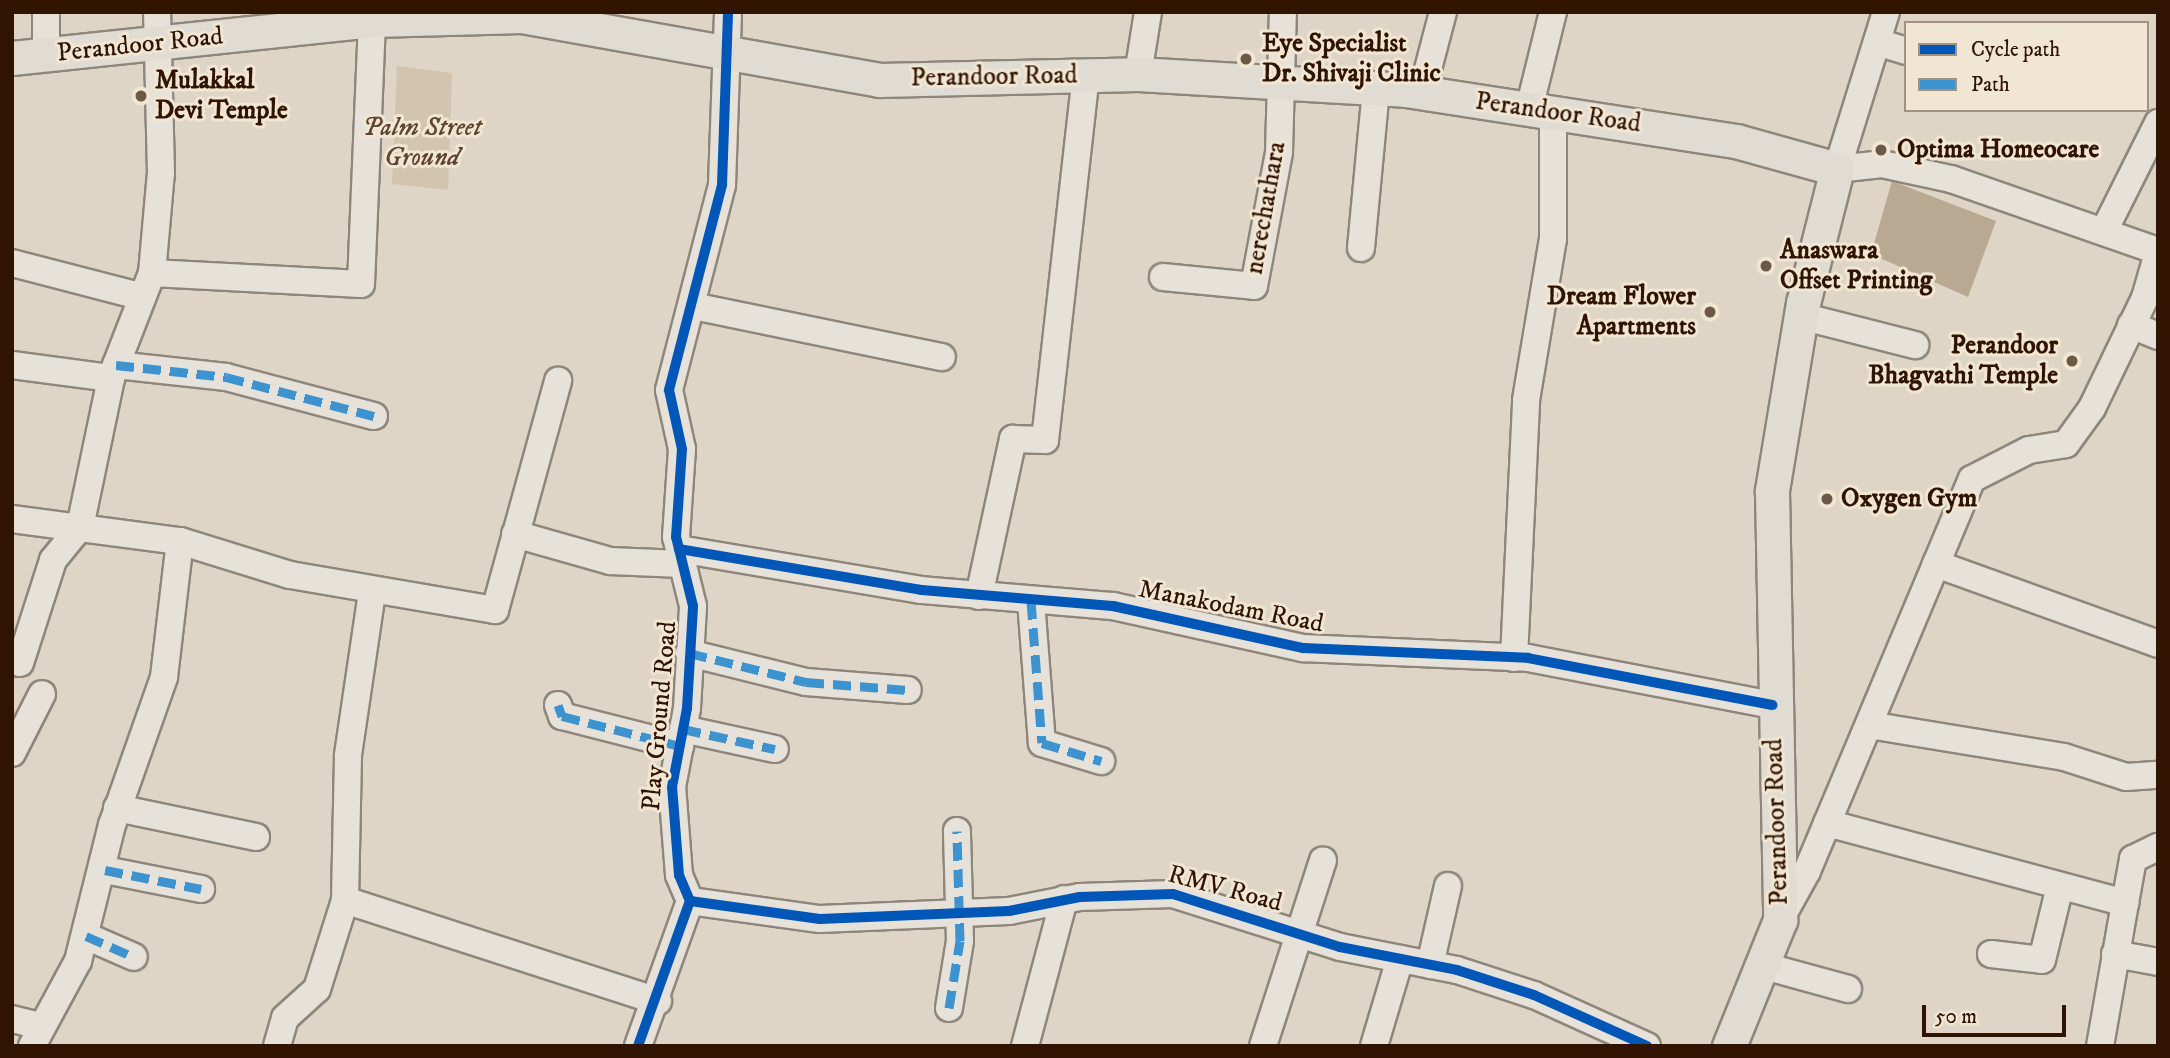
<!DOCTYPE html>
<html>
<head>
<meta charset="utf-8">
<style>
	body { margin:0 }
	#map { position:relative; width:2170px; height:1058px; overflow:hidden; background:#ded5c6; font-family:"IM FELL DW Pica",serif }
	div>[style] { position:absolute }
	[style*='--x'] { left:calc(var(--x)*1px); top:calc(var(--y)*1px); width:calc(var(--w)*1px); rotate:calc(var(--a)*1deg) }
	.green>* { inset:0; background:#d2c4af }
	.water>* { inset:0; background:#b9a892 }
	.roads { filter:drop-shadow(2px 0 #8f867b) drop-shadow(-2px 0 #8f867b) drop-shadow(0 2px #8f867b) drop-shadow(0 -2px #8f867b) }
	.minor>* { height:26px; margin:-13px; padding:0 13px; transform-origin:13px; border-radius:13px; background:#e6e1d9 }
	.major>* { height:33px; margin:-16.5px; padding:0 16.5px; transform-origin:16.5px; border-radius:16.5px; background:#e1dcd3 }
	.quiet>* { height:9px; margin-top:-4.5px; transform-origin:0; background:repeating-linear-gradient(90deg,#3d92d0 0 18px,transparent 0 27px) }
	.cycleway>* { height:10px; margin:-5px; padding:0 5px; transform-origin:5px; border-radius:5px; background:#0057b8 }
	.dots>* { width:19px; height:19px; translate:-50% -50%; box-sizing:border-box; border:4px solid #f0e6d3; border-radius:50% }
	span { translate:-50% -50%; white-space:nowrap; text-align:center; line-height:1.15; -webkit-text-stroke:6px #f0e6d3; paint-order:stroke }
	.poi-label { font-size:26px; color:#301300; font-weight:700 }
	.left { translate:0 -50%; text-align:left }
	.right { translate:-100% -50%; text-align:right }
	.street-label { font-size:26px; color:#301300 }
	.park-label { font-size:26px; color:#5e442f; font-style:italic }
	.frame { position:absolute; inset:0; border:14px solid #301300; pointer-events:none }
	.legend { position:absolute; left:1904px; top:21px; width:245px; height:91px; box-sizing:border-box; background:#f0e6d3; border:2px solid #a3927f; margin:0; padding:9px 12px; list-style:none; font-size:21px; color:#301300 }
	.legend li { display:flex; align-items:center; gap:14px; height:35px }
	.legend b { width:35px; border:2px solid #a3927f }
	.scale { position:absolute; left:1922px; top:1005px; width:144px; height:32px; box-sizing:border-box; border:4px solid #301300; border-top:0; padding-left:9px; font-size:21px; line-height:24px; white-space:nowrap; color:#301300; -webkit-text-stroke:5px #f0e6d3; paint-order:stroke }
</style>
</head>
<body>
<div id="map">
	<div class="green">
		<i style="clip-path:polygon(397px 66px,452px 73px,448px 190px,392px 184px)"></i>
	</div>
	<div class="water">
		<i style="clip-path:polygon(1892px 181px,1996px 221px,1968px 297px,1871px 254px)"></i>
	</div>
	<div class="roads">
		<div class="minor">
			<i style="--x:1886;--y:12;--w:164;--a:107.3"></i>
			<i style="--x:1837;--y:169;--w:45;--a:-6.3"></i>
			<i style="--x:1882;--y:164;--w:71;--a:12.3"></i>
			<i style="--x:1951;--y:179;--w:219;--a:19.2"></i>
			<i style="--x:1877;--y:42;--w:30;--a:17"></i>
			<i style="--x:46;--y:55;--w:43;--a:-90"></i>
			<i style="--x:1138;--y:74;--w:63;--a:-80.8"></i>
			<i style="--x:1422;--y:92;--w:83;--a:-75.3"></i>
			<i style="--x:1529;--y:109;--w:100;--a:-76.1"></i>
			<i style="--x:2104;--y:231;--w:121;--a:-63.4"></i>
			<i style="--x:1361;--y:248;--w:161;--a:-84.6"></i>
			<i style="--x:12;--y:263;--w:132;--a:14.5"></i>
			<i style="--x:152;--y:273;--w:209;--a:3"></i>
			<i style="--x:361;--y:284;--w:264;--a:-87.6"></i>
			<i style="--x:1163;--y:277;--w:91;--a:5.6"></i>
			<i style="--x:1254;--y:286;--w:136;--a:-79.4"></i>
			<i style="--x:1279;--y:152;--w:140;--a:-88.4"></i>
			<i style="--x:693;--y:306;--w:254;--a:11.6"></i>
			<i style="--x:1801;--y:316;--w:118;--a:14.3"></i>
			<i style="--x:2131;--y:325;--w:29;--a:22"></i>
			<i style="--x:12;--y:365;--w:100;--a:7.5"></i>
			<i style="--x:116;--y:365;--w:111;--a:6.2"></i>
			<i style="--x:226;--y:377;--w:153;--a:14.8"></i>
			<i style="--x:12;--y:519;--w:169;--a:7.5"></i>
			<i style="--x:180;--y:541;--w:115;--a:17.2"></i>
			<i style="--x:290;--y:575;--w:208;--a:9.7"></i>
			<i style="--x:495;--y:610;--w:238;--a:-74.6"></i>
			<i style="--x:515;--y:534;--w:99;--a:15.9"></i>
			<i style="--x:610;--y:561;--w:72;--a:2.4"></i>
			<i style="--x:679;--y:549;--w:245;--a:9.6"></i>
			<i style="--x:921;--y:590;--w:193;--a:4.8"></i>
			<i style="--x:1113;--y:606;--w:195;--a:12.5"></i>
			<i style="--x:1303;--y:648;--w:225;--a:2.5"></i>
			<i style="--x:1528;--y:658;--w:249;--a:10.9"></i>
			<i style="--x:1936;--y:564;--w:236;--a:19.8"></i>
			<i style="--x:979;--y:596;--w:161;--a:-77.8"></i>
			<i style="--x:1013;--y:439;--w:32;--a:2"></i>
			<i style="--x:1045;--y:440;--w:366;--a:-83.6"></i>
			<i style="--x:1031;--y:601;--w:142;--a:85.6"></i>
			<i style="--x:1042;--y:743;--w:62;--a:17"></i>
			<i style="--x:689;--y:653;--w:121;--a:13.9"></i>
			<i style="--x:806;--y:682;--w:102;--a:4.5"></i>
			<i style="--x:1514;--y:658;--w:258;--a:-87.3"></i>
			<i style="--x:1526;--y:400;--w:163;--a:-80.5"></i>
			<i style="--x:1553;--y:239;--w:127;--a:-90"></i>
			<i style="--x:20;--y:663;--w:108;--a:-72.2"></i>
			<i style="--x:53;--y:560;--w:43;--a:-50.7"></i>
			<i style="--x:80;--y:527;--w:152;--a:-78.2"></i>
			<i style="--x:111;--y:378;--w:113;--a:-68.7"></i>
			<i style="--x:152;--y:273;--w:100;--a:-84.9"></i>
			<i style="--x:161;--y:173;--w:161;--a:-91.4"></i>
			<i style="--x:558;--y:705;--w:12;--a:70"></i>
			<i style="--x:562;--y:716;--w:122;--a:14.3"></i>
			<i style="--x:1869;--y:725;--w:198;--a:9.3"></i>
			<i style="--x:2064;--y:757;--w:65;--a:17.9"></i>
			<i style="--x:2126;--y:777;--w:32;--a:-4"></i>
			<i style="--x:683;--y:729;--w:94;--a:12.3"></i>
			<i style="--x:12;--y:753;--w:66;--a:-63"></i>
			<i style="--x:117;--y:808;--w:142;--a:11.8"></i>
			<i style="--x:1827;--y:823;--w:309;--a:15"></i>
			<i style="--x:2125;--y:903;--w:145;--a:99.9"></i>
			<i style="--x:105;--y:870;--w:98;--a:11.2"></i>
			<i style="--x:345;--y:900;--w:329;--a:17.9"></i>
			<i style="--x:690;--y:901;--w:131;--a:7.9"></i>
			<i style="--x:820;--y:919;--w:189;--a:-2.4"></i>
			<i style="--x:1009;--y:911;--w:72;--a:-11.2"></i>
			<i style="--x:1080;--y:897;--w:93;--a:-1.8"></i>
			<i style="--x:1173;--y:894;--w:175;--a:17.6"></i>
			<i style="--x:1340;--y:947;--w:119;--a:11.1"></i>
			<i style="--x:1457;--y:970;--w:81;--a:18"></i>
			<i style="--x:1534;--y:995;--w:124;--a:24.3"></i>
			<i style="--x:2125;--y:903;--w:45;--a:-79.7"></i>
			<i style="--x:2133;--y:859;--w:28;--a:-26"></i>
			<i style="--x:1780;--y:920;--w:56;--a:-61.1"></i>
			<i style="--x:1807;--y:871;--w:425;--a:-67.2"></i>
			<i style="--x:1972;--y:479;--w:64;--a:-27"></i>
			<i style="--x:2029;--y:450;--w:37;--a:-9"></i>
			<i style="--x:2066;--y:444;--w:44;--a:-54.2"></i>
			<i style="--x:2092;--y:408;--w:122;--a:-64.3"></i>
			<i style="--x:2145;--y:298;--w:47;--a:-73.9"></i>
			<i style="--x:86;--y:936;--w:52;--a:23.6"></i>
			<i style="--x:1991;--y:954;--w:51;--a:6.7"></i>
			<i style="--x:2042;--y:960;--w:76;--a:-76.3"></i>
			<i style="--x:2115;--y:954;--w:44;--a:10.5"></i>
			<i style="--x:1430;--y:965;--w:81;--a:-77.2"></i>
			<i style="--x:1764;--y:966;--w:87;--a:15.3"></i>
			<i style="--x:949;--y:1008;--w:68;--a:-80.7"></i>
			<i style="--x:960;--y:941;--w:110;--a:-91.6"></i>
			<i style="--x:12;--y:1019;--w:30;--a:14"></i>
			<i style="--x:32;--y:1046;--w:97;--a:-61.6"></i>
			<i style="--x:78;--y:961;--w:140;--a:-76"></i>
			<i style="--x:112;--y:825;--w:157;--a:-70.6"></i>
			<i style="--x:164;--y:677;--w:137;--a:-83.3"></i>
			<i style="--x:277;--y:1046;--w:29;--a:-74"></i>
			<i style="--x:285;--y:1018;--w:43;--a:-42.2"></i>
			<i style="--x:317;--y:989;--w:93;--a:-72.5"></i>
			<i style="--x:345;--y:900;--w:145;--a:-88.8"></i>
			<i style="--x:348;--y:755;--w:165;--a:-81.6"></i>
			<i style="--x:638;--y:1046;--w:154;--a:-70.3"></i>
			<i style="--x:690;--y:901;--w:28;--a:-113"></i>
			<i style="--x:679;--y:875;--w:88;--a:-94.5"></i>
			<i style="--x:672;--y:787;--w:80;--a:-79.2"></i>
			<i style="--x:687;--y:708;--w:102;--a:-86.6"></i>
			<i style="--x:693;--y:606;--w:71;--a:-103.8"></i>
			<i style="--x:676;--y:537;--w:88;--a:-86.1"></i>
			<i style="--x:682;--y:449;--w:60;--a:-102.4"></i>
			<i style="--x:669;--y:390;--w:212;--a:-75.5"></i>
			<i style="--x:722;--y:185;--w:173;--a:-88"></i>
			<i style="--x:1025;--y:1046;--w:152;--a:-75.1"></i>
			<i style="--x:1263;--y:1046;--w:195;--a:-72.1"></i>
			<i style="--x:1374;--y:1046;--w:91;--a:-73.4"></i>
		</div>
		<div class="major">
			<i style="--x:12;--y:58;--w:362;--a:-6"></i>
			<i style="--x:372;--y:20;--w:149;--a:-1.5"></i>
			<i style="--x:521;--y:16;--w:364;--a:10.1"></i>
			<i style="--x:879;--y:80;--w:259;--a:-1.3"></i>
			<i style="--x:1138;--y:74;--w:268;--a:3.4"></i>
			<i style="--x:1406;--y:90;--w:334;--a:8.8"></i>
			<i style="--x:1736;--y:141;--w:105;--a:15.5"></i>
			<i style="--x:1837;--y:169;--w:138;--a:104.2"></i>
			<i style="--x:1803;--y:303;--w:191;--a:99.4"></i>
			<i style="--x:1772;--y:491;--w:429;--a:88.9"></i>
			<i style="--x:1780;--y:920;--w:136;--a:112"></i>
		</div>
	</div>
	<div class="quiet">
		<i style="--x:116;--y:365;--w:111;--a:6.2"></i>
		<i style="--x:226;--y:377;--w:153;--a:14.8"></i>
		<i style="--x:1031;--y:601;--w:142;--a:85.6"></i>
		<i style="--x:1042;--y:743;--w:62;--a:17"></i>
		<i style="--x:689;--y:653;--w:121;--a:13.9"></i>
		<i style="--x:806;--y:682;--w:102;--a:4.5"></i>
		<i style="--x:558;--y:705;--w:12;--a:70"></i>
		<i style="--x:562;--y:716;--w:122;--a:14.3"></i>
		<i style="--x:683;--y:729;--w:94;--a:12.3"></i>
		<i style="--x:105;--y:870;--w:98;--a:11.2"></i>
		<i style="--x:86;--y:936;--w:52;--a:23.6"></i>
		<i style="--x:949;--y:1008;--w:68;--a:-80.7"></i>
		<i style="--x:960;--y:941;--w:110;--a:-91.6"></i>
	</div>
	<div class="cycleway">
		<i style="--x:679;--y:549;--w:245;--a:9.6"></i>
		<i style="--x:921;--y:590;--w:193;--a:4.8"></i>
		<i style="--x:1113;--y:606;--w:195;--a:12.5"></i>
		<i style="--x:1303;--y:648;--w:225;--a:2.5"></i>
		<i style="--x:1528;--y:658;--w:249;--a:10.9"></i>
		<i style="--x:690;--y:901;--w:131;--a:7.9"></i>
		<i style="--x:820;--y:919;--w:189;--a:-2.4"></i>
		<i style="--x:1009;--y:911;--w:72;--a:-11.2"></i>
		<i style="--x:1080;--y:897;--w:93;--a:-1.8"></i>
		<i style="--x:1173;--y:894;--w:175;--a:17.6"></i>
		<i style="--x:1340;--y:947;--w:119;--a:11.1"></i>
		<i style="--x:1457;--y:970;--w:81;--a:18"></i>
		<i style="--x:1534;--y:995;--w:124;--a:24.3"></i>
		<i style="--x:638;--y:1046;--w:154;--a:-70.3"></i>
		<i style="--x:690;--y:901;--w:28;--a:-113"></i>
		<i style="--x:679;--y:875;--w:88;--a:-94.5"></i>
		<i style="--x:672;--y:787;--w:80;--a:-79.2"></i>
		<i style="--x:687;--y:708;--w:102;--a:-86.6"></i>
		<i style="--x:693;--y:606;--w:71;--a:-103.8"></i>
		<i style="--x:676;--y:537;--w:88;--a:-86.1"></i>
		<i style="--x:682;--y:449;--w:60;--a:-102.4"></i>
		<i style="--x:669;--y:390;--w:212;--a:-75.5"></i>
		<i style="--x:722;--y:185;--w:173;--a:-88"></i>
	</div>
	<div class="dots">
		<i style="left:1246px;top:59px;background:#6d5745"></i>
		<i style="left:141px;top:96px;background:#6d5745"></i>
		<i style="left:1881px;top:150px;background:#6d5745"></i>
		<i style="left:1766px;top:266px;background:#6d5745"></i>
		<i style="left:1710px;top:312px;background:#6d5745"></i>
		<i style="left:2072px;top:361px;background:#6d5745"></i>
		<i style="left:1827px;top:499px;background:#6d5745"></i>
	</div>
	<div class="poi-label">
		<span class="left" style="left:1262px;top:59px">Eye Specialist<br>Dr. Shivaji Clinic</span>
		<span class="left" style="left:155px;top:96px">Mulakkal<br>Devi Temple</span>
		<span class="left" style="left:1897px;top:150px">Optima Homeocare</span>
		<span class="left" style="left:1780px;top:266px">Anaswara<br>Offset Printing</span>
		<span class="right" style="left:1696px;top:312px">Dream Flower<br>Apartments</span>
		<span class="right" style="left:2058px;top:361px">Perandoor<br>Bhagvathi Temple</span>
		<span class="left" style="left:1841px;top:499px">Oxygen Gym</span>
	</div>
	<div class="street-label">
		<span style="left:140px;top:45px;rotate:-6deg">Perandoor Road</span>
		<span style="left:994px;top:77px;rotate:-1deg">Perandoor Road</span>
		<span style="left:1558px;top:113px;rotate:8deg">Perandoor Road</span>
		<span style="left:1266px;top:208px;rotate:-80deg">nerechathara</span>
		<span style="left:1231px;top:607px;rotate:11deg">Manakodam Road</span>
		<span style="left:660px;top:716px;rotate:-85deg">Play Ground Road</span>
		<span style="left:1777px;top:822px;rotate:-92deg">Perandoor Road</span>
		<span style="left:1225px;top:889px;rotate:15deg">RMV Road</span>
	</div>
	<div class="park-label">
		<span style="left:422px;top:143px">Palm Street<br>Ground</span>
	</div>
	<div class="frame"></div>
	<ul class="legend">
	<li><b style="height:9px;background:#0057b8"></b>Cycle path</li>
	<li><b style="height:9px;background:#3d92d0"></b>Path</li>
	</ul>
	<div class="scale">50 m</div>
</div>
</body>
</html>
